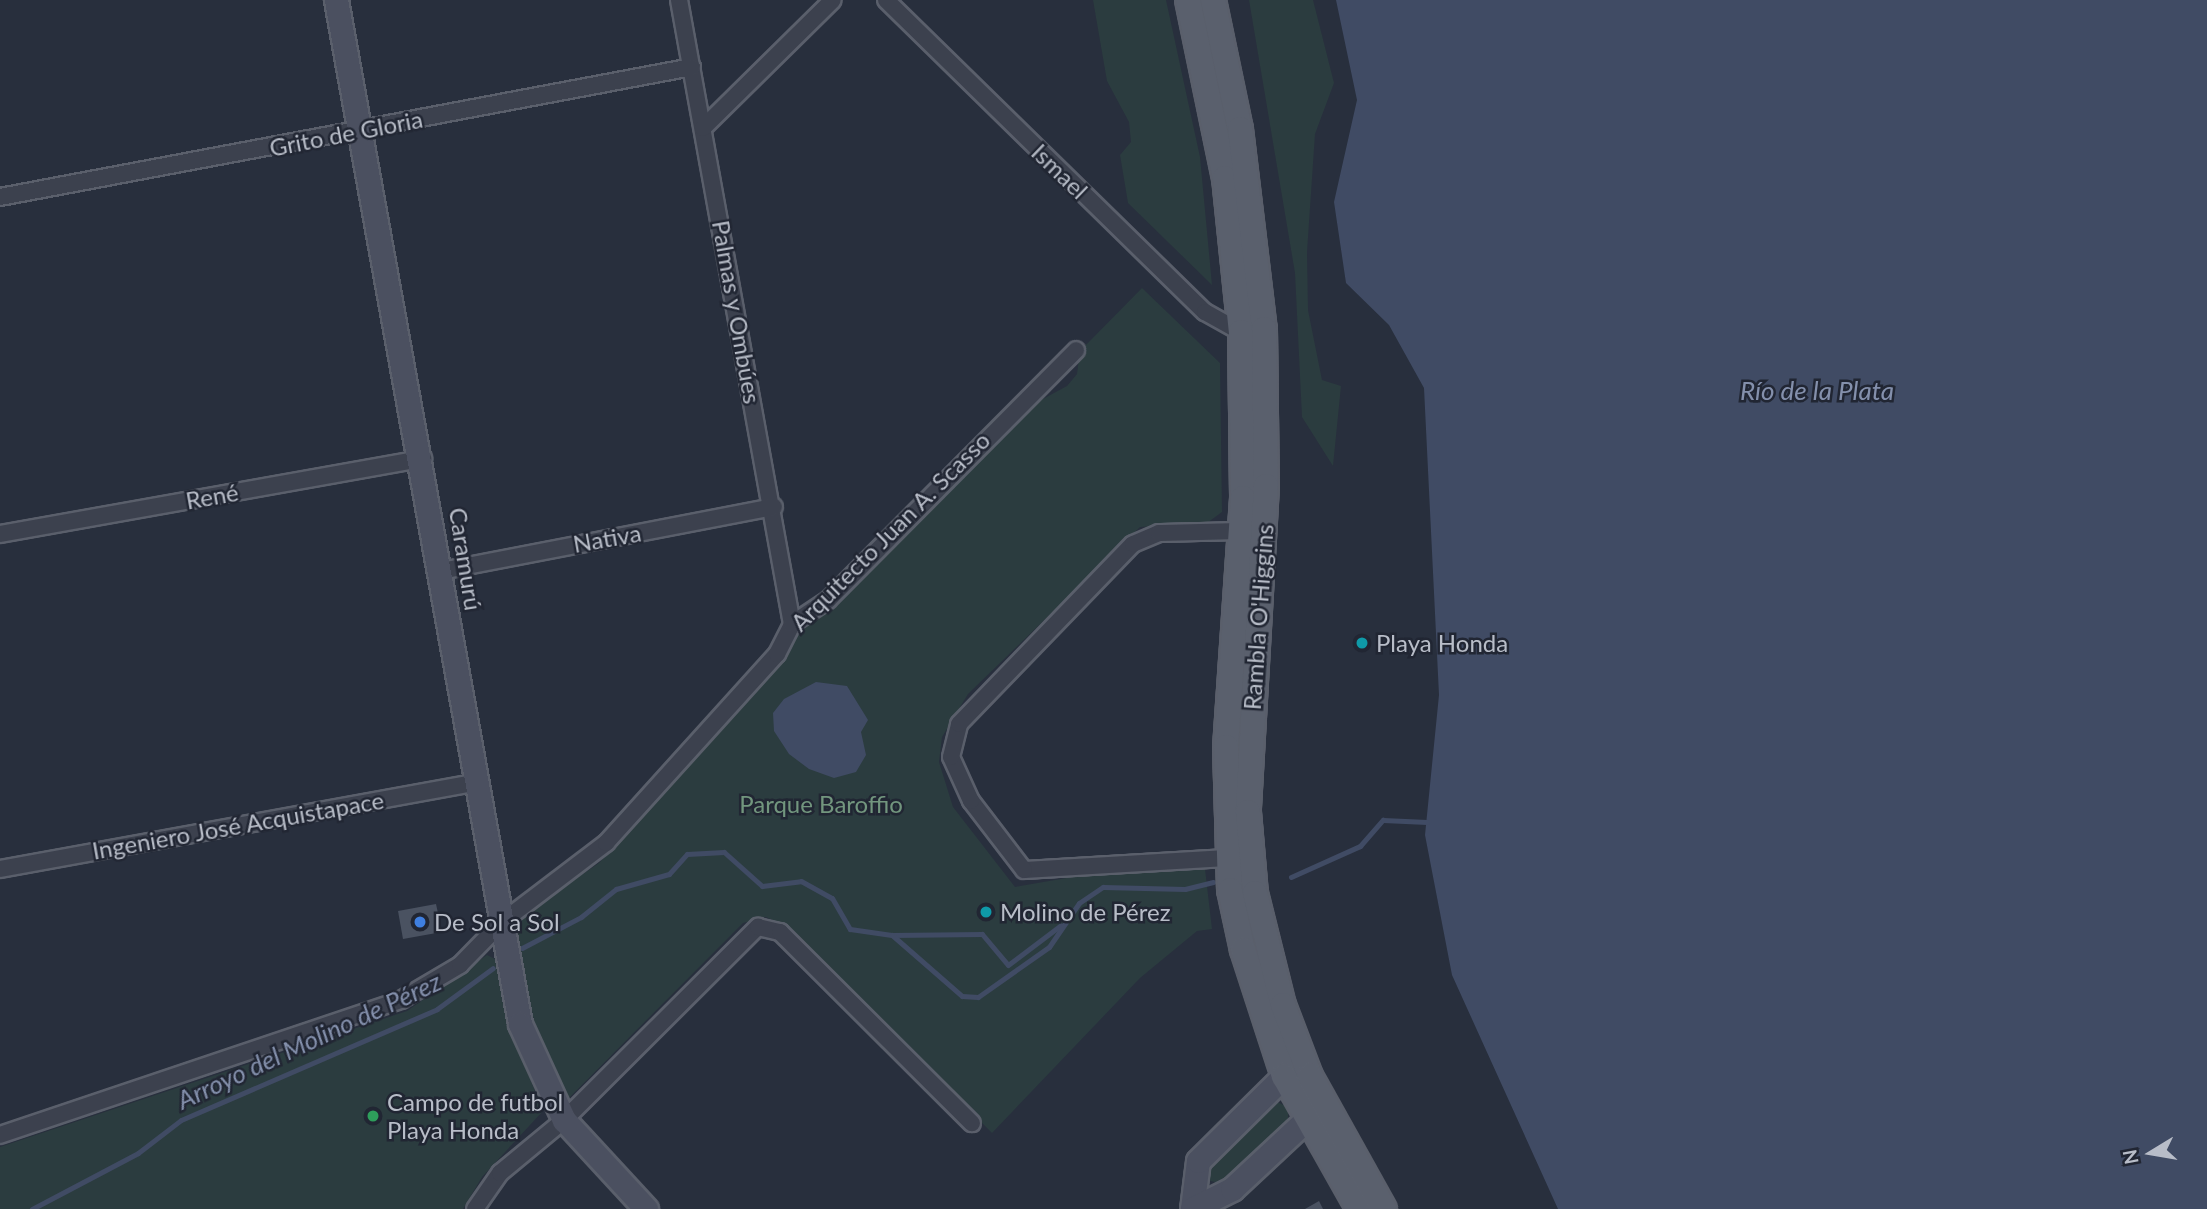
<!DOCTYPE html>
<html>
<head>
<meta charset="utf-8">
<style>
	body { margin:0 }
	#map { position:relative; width:2207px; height:1209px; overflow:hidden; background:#282f3d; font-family:Lato,sans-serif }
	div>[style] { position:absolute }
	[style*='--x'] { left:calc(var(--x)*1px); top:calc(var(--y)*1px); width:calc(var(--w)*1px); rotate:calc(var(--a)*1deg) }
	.green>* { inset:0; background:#2b3c3f }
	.water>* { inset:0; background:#404b64 }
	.stream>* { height:5px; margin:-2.5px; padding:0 2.5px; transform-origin:2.5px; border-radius:2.5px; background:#404b64 }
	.building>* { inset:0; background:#4a5261 }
	.roads { filter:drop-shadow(2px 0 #5a5f6b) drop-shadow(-2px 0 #5a5f6b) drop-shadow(0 2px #5a5f6b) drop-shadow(0 -2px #5a5f6b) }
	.street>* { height:16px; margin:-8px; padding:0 8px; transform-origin:8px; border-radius:8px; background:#3c414e }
	.secondary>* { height:23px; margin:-11.5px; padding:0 11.5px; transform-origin:11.5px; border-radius:11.5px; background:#4b5060 }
	.primary>* { height:24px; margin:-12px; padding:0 12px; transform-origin:12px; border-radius:12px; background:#5a606d }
	.dots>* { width:19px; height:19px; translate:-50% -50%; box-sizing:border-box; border:4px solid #212633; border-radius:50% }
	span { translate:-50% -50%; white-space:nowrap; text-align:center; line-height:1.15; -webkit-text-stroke:5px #212633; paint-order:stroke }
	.street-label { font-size:24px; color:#b8bdc8 }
	.poi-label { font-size:24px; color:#b8bdc8 }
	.left { translate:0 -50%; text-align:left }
	.park-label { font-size:24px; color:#72967e }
	.water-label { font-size:26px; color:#8490ac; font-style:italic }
	.north { position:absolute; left:2116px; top:1118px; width:70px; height:70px; -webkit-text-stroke:5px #212633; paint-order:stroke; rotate:259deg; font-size:19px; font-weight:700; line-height:28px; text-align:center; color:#b8bdc8 }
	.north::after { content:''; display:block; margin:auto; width:24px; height:32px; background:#b8bdc8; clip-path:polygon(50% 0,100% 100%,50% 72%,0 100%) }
</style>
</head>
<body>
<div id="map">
	<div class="green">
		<i style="clip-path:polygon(1093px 0,1166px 0,1200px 157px,1212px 285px,1128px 203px,1120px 155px,1131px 142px,1129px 122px,1107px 81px)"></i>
		<i style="clip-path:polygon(1249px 0,1313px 0,1334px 83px,1315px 134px,1307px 252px,1308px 310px,1322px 380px,1341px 386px,1333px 466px,1302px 417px,1295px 273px)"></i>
		<i style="clip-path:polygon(1142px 288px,1220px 363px,1222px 512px,1207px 523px,1140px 527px,968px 694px,942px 737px,939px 762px,953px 807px,1015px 887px,1078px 876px,1205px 869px,1212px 929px,1197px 931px,1140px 978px,992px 1133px,787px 927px,766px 917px,743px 923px,568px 1099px,540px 1049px,513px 922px,599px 863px,754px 695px,813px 614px,1030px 406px,1067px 386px,1077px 374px,1080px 351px)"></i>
		<i style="clip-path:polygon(487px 955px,495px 959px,507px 1021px,543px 1111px,482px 1177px,463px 1209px,0 1209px,0 1147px,407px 1011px)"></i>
		<i style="clip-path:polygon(1275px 1101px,1288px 1107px,1288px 1123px,1226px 1185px,1207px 1180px,1206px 1162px)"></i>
	</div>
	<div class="water">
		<i style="clip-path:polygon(1336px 0,2207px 0,2207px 1209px,1558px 1209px,1452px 975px,1425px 835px,1439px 695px,1424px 388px,1389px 325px,1346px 283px,1334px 202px,1357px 100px)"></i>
		<i style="clip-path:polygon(816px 682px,847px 686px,868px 720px,861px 732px,866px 755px,856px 772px,834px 778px,809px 769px,789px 754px,774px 731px,773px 713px,784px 699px)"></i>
	</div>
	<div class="stream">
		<i style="--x:1291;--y:877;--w:76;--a:-24.2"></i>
		<i style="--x:1360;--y:846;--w:35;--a:-49"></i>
		<i style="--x:1383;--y:820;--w:44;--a:2.6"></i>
		<i style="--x:892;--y:935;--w:90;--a:-0.6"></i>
		<i style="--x:982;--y:934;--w:40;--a:50"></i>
		<i style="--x:1008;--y:965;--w:66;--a:-37"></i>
		<i style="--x:522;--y:948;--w:67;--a:-27.7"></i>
		<i style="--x:581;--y:917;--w:45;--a:-38.7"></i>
		<i style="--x:616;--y:889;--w:55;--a:-15.8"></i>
		<i style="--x:669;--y:874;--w:27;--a:-48"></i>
		<i style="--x:687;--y:854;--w:37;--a:-3"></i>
		<i style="--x:724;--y:852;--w:51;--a:41.8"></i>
		<i style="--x:762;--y:886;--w:39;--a:-7"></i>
		<i style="--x:801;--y:881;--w:35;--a:29"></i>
		<i style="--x:832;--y:898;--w:36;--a:60"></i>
		<i style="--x:850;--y:929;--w:42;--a:8.1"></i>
		<i style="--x:892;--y:935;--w:93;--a:41.1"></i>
		<i style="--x:962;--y:996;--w:16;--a:4"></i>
		<i style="--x:978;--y:997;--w:87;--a:-35.2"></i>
		<i style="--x:1049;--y:947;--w:53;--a:-55.7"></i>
		<i style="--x:1079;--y:903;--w:29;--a:-34"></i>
		<i style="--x:1103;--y:887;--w:82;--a:1.4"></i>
		<i style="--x:1185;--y:889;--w:29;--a:-14"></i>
		<i style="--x:32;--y:1209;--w:120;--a:-27.8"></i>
		<i style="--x:138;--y:1153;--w:54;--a:-37.5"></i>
		<i style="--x:181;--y:1120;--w:279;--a:-23.4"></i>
		<i style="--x:437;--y:1009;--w:69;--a:-36.2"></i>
	</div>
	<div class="building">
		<i style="clip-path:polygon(436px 904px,442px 932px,403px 939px,398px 911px)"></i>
		<i style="clip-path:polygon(1319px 1201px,1323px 1209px,1305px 1209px)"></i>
	</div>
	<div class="roads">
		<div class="street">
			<i style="--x:679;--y:0;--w:634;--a:79.74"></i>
			<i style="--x:886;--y:0;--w:446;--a:44.4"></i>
			<i style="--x:1205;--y:312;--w:41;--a:29.1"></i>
			<i style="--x:703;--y:128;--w:182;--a:-44.6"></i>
			<i style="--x:0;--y:197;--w:704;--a:-10.64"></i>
			<i style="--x:0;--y:534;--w:430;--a:-10.1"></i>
			<i style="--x:441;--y:571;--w:339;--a:-10.9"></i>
			<i style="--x:1227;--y:858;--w:203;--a:176.6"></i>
			<i style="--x:1024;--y:870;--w:87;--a:-127.5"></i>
			<i style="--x:971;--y:801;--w:48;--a:-114.4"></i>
			<i style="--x:951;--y:757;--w:34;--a:-76"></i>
			<i style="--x:959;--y:724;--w:250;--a:-46"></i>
			<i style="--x:1133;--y:544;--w:28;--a:-23"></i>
			<i style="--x:1159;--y:533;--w:82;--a:-1.4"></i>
			<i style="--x:0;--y:869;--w:485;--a:-10.3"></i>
			<i style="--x:0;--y:1135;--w:423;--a:-18.6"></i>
			<i style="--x:401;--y:1000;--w:69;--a:-30.7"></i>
			<i style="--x:460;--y:965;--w:60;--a:-45.7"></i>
			<i style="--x:502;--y:922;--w:131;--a:-37.2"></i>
			<i style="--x:606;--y:843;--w:255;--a:-47.9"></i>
			<i style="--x:777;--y:654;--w:34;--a:-63"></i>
			<i style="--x:792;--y:624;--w:43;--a:-33.7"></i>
			<i style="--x:828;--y:600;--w:352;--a:-45.2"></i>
			<i style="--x:475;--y:1209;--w:44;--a:-55.2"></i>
			<i style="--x:500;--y:1173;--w:83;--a:-39.6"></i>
			<i style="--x:564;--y:1120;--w:274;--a:-44.9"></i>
			<i style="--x:758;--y:927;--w:23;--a:13"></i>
			<i style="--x:780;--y:932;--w:271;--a:44.9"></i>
		</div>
		<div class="secondary">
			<i style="--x:336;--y:0;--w:1040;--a:79.81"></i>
			<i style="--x:520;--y:1024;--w:106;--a:65.4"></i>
			<i style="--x:564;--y:1120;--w:121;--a:47.3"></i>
			<i style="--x:1192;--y:1209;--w:48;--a:-82.9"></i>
			<i style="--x:1198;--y:1161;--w:121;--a:-44.7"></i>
			<i style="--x:1192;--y:1209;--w:45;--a:-26.6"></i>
			<i style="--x:1232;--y:1189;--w:120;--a:-43"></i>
		</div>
		<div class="primary">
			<i style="--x:1188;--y:0;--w:182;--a:78.3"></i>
			<i style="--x:1225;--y:178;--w:155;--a:84.1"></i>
			<i style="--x:1241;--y:332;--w:166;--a:89.3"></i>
			<i style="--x:1243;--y:498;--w:250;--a:93.9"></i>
			<i style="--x:1226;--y:747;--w:143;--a:88.4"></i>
			<i style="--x:1230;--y:890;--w:61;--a:77.8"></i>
			<i style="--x:1243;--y:950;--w:133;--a:72"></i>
			<i style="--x:1284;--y:1076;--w:153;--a:60.6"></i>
			<i style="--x:1213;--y:0;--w:132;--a:78.2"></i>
			<i style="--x:1240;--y:129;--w:201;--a:83.2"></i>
			<i style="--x:1264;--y:329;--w:157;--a:89.3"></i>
			<i style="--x:1266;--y:486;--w:326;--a:93.2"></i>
			<i style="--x:1248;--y:812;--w:81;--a:85.1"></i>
			<i style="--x:1255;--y:893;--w:115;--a:76"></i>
			<i style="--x:1283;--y:1005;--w:76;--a:69.2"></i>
			<i style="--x:1310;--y:1076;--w:152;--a:60.9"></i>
		</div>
	</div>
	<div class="dots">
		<i style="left:1362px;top:643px;background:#0f9aa8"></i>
		<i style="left:986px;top:912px;background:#0f9aa8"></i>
		<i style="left:420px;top:922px;background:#3f7fe0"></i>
		<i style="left:373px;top:1116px;background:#2e9e5b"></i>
	</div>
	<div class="street-label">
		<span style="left:346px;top:133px;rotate:-11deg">Grito de Gloria</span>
		<span style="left:1060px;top:171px;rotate:44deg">Ismael</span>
		<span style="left:737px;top:312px;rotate:80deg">Palmas y Ombúes</span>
		<span style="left:212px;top:496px;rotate:-10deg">René</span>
		<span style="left:890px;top:531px;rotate:-45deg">Arquitecto Juan A. Scasso</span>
		<span style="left:607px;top:538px;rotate:-10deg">Nativa</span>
		<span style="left:466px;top:559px;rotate:81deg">Caramurú</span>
		<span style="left:1258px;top:617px;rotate:-86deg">Rambla O'Higgins</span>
		<span style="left:238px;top:825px;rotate:-10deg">Ingeniero José Acquistapace</span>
	</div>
	<div class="poi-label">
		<span class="left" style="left:1376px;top:643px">Playa Honda</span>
		<span class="left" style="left:1000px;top:912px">Molino de Pérez</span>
		<span class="left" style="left:434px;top:922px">De Sol a Sol</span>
		<span class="left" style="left:387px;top:1116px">Campo de futbol<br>Playa Honda</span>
	</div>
	<div class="park-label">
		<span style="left:821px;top:804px">Parque Baroffio</span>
	</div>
	<div class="water-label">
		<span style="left:1817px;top:391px">Río de la Plata</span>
		<span style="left:309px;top:1041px;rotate:-25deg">Arroyo del Molino de Pérez</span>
	</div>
	<div class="north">N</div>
</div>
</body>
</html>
